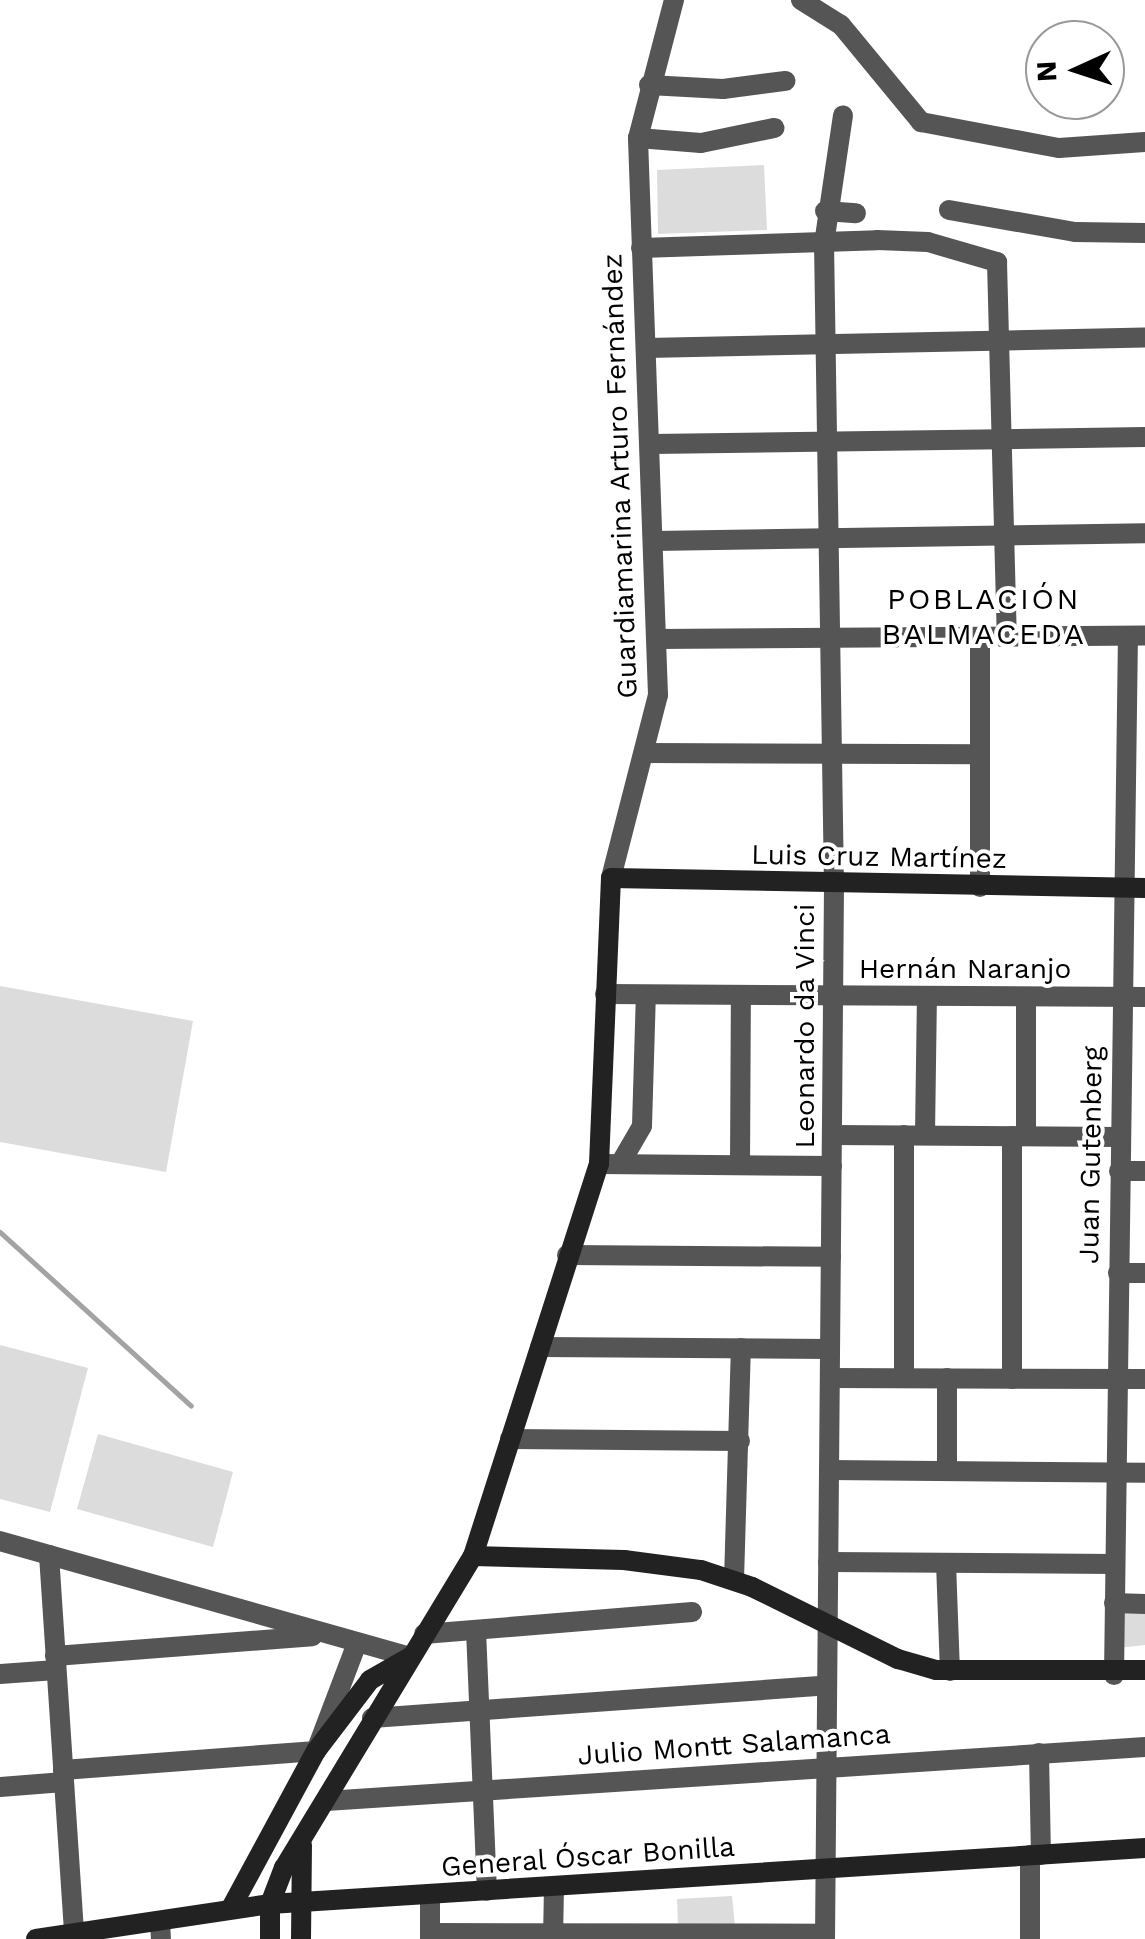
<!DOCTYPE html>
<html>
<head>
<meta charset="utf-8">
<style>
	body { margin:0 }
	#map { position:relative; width:1145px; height:1939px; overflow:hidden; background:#fff; font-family:"Work Sans",sans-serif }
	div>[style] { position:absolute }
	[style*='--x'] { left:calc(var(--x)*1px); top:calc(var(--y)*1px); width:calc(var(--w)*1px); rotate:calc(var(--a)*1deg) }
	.green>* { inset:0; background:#dcdcdc }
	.stream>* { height:5px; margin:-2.5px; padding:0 2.5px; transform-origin:2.5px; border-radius:2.5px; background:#a3a3a3 }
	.street>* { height:20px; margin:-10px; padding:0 10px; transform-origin:10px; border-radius:10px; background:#555 }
	.secondary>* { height:20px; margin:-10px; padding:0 10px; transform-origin:10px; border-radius:10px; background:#222 }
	span { translate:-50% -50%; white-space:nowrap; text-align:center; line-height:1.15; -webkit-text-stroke:8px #fff; paint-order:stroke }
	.street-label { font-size:28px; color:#000 }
	.neighbourhood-label { font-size:30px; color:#000; letter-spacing:2.5px }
	.north { position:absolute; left:1025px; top:20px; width:100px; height:100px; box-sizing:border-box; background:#fff; border:2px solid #999; border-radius:50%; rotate:267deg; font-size:28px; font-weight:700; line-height:40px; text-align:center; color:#000 }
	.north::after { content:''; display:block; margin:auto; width:35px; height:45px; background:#000; clip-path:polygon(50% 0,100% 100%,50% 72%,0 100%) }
</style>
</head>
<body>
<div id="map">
	<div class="green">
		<i style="clip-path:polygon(764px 165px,767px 230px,658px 234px,657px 170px)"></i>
		<i style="clip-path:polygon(0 986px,193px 1021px,166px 1172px,0 1142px)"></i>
		<i style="clip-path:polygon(0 1345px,88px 1368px,50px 1512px,0 1499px)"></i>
		<i style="clip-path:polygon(98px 1434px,233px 1472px,213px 1547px,77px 1509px)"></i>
		<i style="clip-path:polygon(1120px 1608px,1145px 1610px,1145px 1645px,1118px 1648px)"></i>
		<i style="clip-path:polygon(732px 1896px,735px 1926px,678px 1929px,677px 1899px)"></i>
	</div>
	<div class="stream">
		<i style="--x:0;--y:1232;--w:258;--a:42.3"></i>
	</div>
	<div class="street">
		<i style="--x:801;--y:0;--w:47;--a:32"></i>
		<i style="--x:841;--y:25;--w:126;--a:50.5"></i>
		<i style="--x:921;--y:122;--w:140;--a:10.7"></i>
		<i style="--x:1059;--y:148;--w:86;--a:-4"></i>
		<i style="--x:649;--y:85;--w:74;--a:3.1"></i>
		<i style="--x:723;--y:89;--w:63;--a:-7.4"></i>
		<i style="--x:638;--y:138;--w:63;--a:4.5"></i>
		<i style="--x:701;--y:143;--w:75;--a:-11.6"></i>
		<i style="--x:949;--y:210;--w:128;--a:9.9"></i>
		<i style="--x:1075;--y:232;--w:70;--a:0.8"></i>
		<i style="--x:825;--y:211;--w:31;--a:4"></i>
		<i style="--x:641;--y:248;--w:236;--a:-1.9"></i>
		<i style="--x:877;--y:240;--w:51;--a:2.2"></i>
		<i style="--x:928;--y:242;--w:72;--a:16.2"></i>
		<i style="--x:997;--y:262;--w:375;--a:88.5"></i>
		<i style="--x:647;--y:348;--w:498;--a:-1.2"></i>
		<i style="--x:652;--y:444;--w:493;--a:-0.8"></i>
		<i style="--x:654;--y:541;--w:491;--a:-0.9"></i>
		<i style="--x:657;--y:639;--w:488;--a:-0.4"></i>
		<i style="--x:645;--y:753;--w:335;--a:0.2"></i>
		<i style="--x:611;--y:878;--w:189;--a:-75.6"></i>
		<i style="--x:658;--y:695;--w:557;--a:-92.06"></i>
		<i style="--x:638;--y:138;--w:143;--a:-75.4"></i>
		<i style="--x:980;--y:887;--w:250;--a:-90"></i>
		<i style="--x:605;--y:994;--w:540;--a:0.32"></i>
		<i style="--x:832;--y:1135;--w:287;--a:0.4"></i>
		<i style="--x:925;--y:1135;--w:139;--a:-89.2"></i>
		<i style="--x:1012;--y:1136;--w:243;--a:90"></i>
		<i style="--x:1026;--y:1136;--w:139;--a:-90"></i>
		<i style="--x:599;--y:1164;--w:233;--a:0.5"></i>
		<i style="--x:620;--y:1164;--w:44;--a:-59.9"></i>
		<i style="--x:642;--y:1126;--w:131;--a:-88.3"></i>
		<i style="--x:740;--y:1165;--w:170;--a:-89.7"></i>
		<i style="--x:1119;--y:1171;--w:26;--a:0"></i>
		<i style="--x:567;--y:1255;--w:264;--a:0.4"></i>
		<i style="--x:1118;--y:1273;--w:27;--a:0"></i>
		<i style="--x:540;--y:1347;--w:290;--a:0.4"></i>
		<i style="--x:830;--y:1378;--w:315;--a:0.2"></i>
		<i style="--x:904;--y:1378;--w:243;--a:-90"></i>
		<i style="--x:510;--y:1439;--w:230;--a:0.5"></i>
		<i style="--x:829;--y:1470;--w:316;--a:0.5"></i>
		<i style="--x:947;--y:1471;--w:93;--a:-90"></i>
		<i style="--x:0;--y:1541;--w:426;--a:15.8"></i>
		<i style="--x:49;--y:1555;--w:379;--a:86.2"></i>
		<i style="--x:828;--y:1562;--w:287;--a:0.4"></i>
		<i style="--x:946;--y:1563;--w:108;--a:87.9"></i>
		<i style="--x:734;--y:1580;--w:232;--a:-88.3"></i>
		<i style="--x:1114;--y:1603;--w:31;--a:2"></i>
		<i style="--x:476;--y:1630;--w:261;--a:87.6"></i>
		<i style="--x:424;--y:1634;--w:269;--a:-4.7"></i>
		<i style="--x:55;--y:1656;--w:258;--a:-4.4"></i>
		<i style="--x:0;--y:1674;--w:56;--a:-4.1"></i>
		<i style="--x:1114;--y:1675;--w:1039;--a:-89.23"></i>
		<i style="--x:372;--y:1718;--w:456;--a:-4.1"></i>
		<i style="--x:1039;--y:1753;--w:102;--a:88.9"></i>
		<i style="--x:63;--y:1770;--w:254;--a:-4.3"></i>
		<i style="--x:316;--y:1751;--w:116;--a:-69.2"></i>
		<i style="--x:0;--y:1787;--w:64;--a:-4.5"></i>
		<i style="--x:326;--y:1801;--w:821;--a:-3.77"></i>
		<i style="--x:430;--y:1895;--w:44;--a:90"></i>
		<i style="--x:160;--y:1921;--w:18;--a:87"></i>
		<i style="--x:430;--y:1933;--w:395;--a:0.1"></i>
		<i style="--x:553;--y:1939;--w:52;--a:-88.9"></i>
		<i style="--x:825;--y:1939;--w:1053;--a:-89.51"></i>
		<i style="--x:834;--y:886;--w:642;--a:-90.89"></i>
		<i style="--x:824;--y:244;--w:130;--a:-81.6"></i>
		<i style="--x:1030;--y:1939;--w:84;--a:-90"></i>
	</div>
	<div class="secondary">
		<i style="--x:473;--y:1556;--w:151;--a:1.5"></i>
		<i style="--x:624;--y:1560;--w:78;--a:7.4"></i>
		<i style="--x:701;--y:1570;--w:54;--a:18.4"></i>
		<i style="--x:752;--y:1587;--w:163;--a:26.3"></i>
		<i style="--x:898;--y:1659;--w:40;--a:16"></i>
		<i style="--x:936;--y:1670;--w:209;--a:0"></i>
		<i style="--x:231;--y:1908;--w:179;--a:-61.6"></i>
		<i style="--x:316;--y:1751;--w:89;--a:-52.7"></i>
		<i style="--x:370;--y:1680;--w:46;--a:-29.9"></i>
		<i style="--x:36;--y:1939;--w:237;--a:-8.5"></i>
		<i style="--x:270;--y:1904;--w:877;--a:-3.66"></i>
		<i style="--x:270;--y:1939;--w:35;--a:-90"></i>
		<i style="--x:270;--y:1904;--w:39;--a:-69"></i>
		<i style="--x:284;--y:1868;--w:365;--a:-58.8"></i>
		<i style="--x:473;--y:1556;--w:412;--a:-72.2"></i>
		<i style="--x:599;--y:1164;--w:286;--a:-87.6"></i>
		<i style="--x:611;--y:878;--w:534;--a:1.07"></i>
		<i style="--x:301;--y:1939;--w:94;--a:-89.4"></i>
	</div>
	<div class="street-label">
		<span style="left:620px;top:476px;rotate:-92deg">Guardiamarina Arturo Fernández</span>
		<span style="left:879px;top:857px;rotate:1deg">Luis Cruz Martínez</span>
		<span style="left:965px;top:969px">Hernán Naranjo</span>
		<span style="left:805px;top:1026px;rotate:-90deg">Leonardo da Vinci</span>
		<span style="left:1091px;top:1155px;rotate:-89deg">Juan Gutenberg</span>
		<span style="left:734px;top:1745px;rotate:-4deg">Julio Montt Salamanca</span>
		<span style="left:588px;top:1857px;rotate:-4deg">General Óscar Bonilla</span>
	</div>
	<div class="neighbourhood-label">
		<span style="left:984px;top:616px">POBLACIÓN<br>BALMACEDA</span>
	</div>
	<div class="north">N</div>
</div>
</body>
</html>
